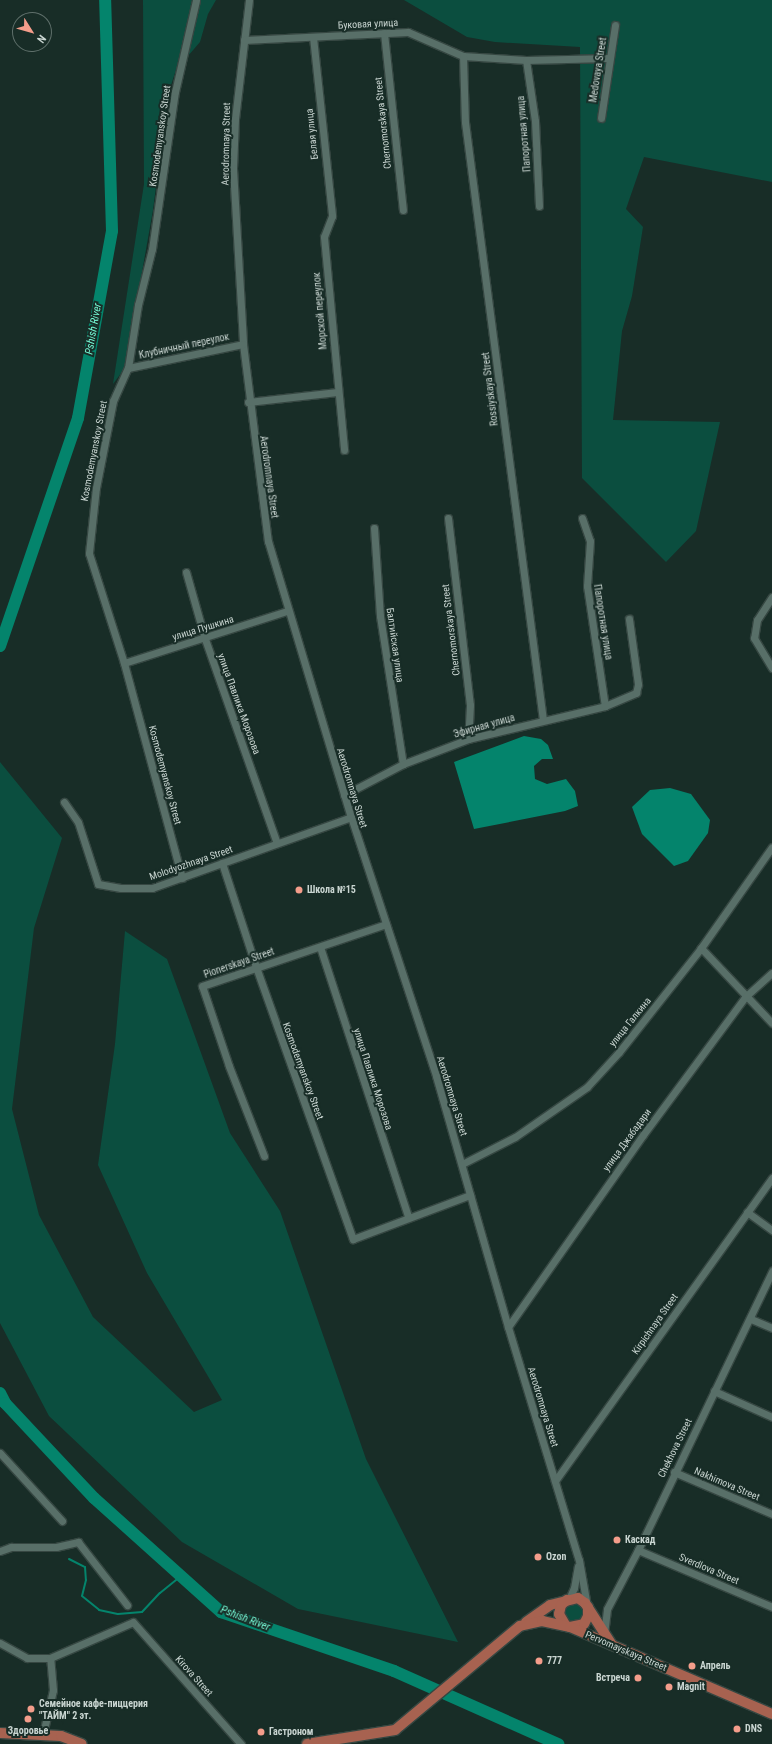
<!DOCTYPE html>
<html>
<head>
<meta charset="utf-8">
<style>
	body { margin:0 }
	#map { position:relative; width:772px; height:1744px; overflow:hidden; background:#182d27; font-family:"Roboto Condensed",sans-serif }
	div>[style] { position:absolute }
	[style*='--x'] { left:calc(var(--x)*1px); top:calc(var(--y)*1px); width:calc(var(--w)*1px); rotate:calc(var(--a)*1deg) }
	.green>* { inset:0; background:#0b4e3f }
	.round { border-radius:50% }
	.water>* { inset:0; background:#04846c }
	.stream>* { height:2px; margin:-1px; padding:0 1px; transform-origin:1px; border-radius:1px; background:#04846c }
	.river>* { height:12px; margin:-6px; padding:0 6px; transform-origin:6px; border-radius:6px; background:#04846c }
	.roads { filter:drop-shadow(1px 0 #364742) drop-shadow(-1px 0 #364742) drop-shadow(0 1px #364742) drop-shadow(0 -1px #364742) }
	.street>* { height:7px; margin:-3.5px; padding:0 3.5px; transform-origin:3.5px; border-radius:3.5px; background:#586f68 }
	.primary>* { height:10px; margin:-5px; padding:0 5px; transform-origin:5px; border-radius:5px; background:#a76250 }
	.dots>* { width:11px; height:11px; translate:-50% -50%; box-sizing:border-box; border:2px solid #182d27; border-radius:50% }
	span { translate:-50% -50%; white-space:nowrap; text-align:center; line-height:1.15; -webkit-text-stroke:4px #182d27; paint-order:stroke }
	.street-label { font-size:10px; color:#c9d5d1 }
	.poi-label { font-size:10px; color:#c9d5d1; font-weight:700 }
	.left { translate:0 -50%; text-align:left }
	.right { translate:-100% -50%; text-align:right }
	.water-label { font-size:11px; color:#75f9d6; font-style:italic }
	.north { position:absolute; left:12px; top:12px; width:40px; height:40px; box-sizing:border-box; background:#182d27; border:1px solid #5f706b; border-radius:50%; rotate:127deg; font-size:11px; font-weight:700; line-height:16px; text-align:center; color:#c9d5d1 }
	.north::after { content:''; display:block; margin:auto; width:14px; height:18px; background:#f49d8b; clip-path:polygon(50% 0,100% 100%,50% 72%,0 100%) }
</style>
</head>
<body>
<div id="map">
	<div class="green">
		<i style="clip-path:polygon(143px 0,216px 0,208px 14px,200px 42px,176px 70px,168px 94px,153px 210px,125px 368px,113px 384px,144px 184px)"></i>
		<i style="clip-path:polygon(404px 0,772px 0,772px 182px,644px 157px,626px 209px,643px 227px,632px 296px,622px 331px,613px 420px,720px 422px,696px 531px,666px 562px,582px 478px,580px 47px,495px 42px,467px 37px)"></i>
		<i style="clip-path:polygon(0 762px,62px 838px,34px 928px,12px 1109px,39px 1215px,93px 1317px,194px 1412px,222px 1400px,147px 1273px,98px 1165px,115px 1044px,125px 931px,167px 959px,230px 1133px,280px 1211px,366px 1459px,458px 1642px,298px 1609px,182px 1542px,49px 1416px,0 1323px)"></i>
		<i class="round" style="left:563px;top:1602px;width:20px;height:20px"></i>
	</div>
	<div class="water">
		<i style="clip-path:polygon(524px 736px,541px 739px,548px 745px,553px 759px,542px 759px,534px 766px,535px 779px,547px 784px,566px 779px,575px 791px,578px 806px,565px 811px,474px 829px,454px 762px)"></i>
		<i style="clip-path:polygon(670px 788px,691px 794px,710px 820px,708px 833px,688px 861px,674px 866px,642px 834px,632px 807px,650px 790px)"></i>
	</div>
	<div class="stream">
		<i style="--x:69;--y:1559;--w:18;--a:27"></i>
		<i style="--x:85;--y:1567;--w:13;--a:86"></i>
		<i style="--x:86;--y:1580;--w:16;--a:104"></i>
		<i style="--x:82;--y:1596;--w:22;--a:39"></i>
		<i style="--x:99;--y:1610;--w:19;--a:12"></i>
		<i style="--x:118;--y:1614;--w:24;--a:-5"></i>
		<i style="--x:142;--y:1612;--w:26;--a:-47"></i>
		<i style="--x:160;--y:1593;--w:27;--a:-39"></i>
	</div>
	<div class="river">
		<i style="--x:0;--y:646;--w:241;--a:-71.1"></i>
		<i style="--x:78;--y:418;--w:190;--a:-79.7"></i>
		<i style="--x:112;--y:231;--w:231;--a:-91.7"></i>
		<i style="--x:0;--y:1393;--w:11;--a:63"></i>
		<i style="--x:5;--y:1403;--w:130;--a:46.9"></i>
		<i style="--x:94;--y:1498;--w:171;--a:41.9"></i>
		<i style="--x:221;--y:1612;--w:183;--a:18.8"></i>
		<i style="--x:394;--y:1671;--w:180;--a:24"></i>
	</div>
	<div class="roads">
		<div class="street">
			<i style="--x:249;--y:0;--w:120;--a:96.7"></i>
			<i style="--x:235;--y:119;--w:49;--a:92.3"></i>
			<i style="--x:233;--y:168;--w:176;--a:86.7"></i>
			<i style="--x:243;--y:344;--w:199;--a:82.8"></i>
			<i style="--x:268;--y:541;--w:288;--a:73.3"></i>
			<i style="--x:351;--y:817;--w:273;--a:71.8"></i>
			<i style="--x:436;--y:1076;--w:261;--a:74"></i>
			<i style="--x:508;--y:1327;--w:244;--a:73.1"></i>
			<i style="--x:579;--y:1560;--w:47;--a:80.1"></i>
			<i style="--x:384;--y:33;--w:178;--a:83.9"></i>
			<i style="--x:313;--y:37;--w:180;--a:83.9"></i>
			<i style="--x:332;--y:216;--w:22;--a:111"></i>
			<i style="--x:324;--y:237;--w:214;--a:84.6"></i>
			<i style="--x:244;--y:40;--w:164;--a:-2.8"></i>
			<i style="--x:408;--y:32;--w:60;--a:23.6"></i>
			<i style="--x:463;--y:56;--w:63;--a:3.6"></i>
			<i style="--x:526;--y:60;--w:83;--a:-1.4"></i>
			<i style="--x:463;--y:56;--w:66;--a:88.3"></i>
			<i style="--x:465;--y:122;--w:603;--a:82.57"></i>
			<i style="--x:526;--y:60;--w:62;--a:81.6"></i>
			<i style="--x:535;--y:121;--w:85;--a:87.3"></i>
			<i style="--x:601;--y:118;--w:94;--a:-81.4"></i>
			<i style="--x:128;--y:368;--w:117;--a:-11.8"></i>
			<i style="--x:248;--y:402;--w:90;--a:-6.4"></i>
			<i style="--x:448;--y:518;--w:188;--a:83.3"></i>
			<i style="--x:470;--y:705;--w:34;--a:93"></i>
			<i style="--x:582;--y:518;--w:24;--a:71"></i>
			<i style="--x:590;--y:541;--w:45;--a:93.8"></i>
			<i style="--x:587;--y:586;--w:121;--a:81.5"></i>
			<i style="--x:374;--y:528;--w:88;--a:86.1"></i>
			<i style="--x:380;--y:616;--w:150;--a:81.2"></i>
			<i style="--x:186;--y:572;--w:70;--a:74.2"></i>
			<i style="--x:205;--y:639;--w:216;--a:70.6"></i>
			<i style="--x:772;--y:597;--w:27;--a:123"></i>
			<i style="--x:757;--y:620;--w:18;--a:99"></i>
			<i style="--x:754;--y:638;--w:35;--a:59"></i>
			<i style="--x:124;--y:663;--w:171;--a:-17.7"></i>
			<i style="--x:344;--y:795;--w:67;--a:-27.7"></i>
			<i style="--x:403;--y:764;--w:70;--a:-21"></i>
			<i style="--x:468;--y:739;--w:141;--a:-13.5"></i>
			<i style="--x:605;--y:706;--w:34;--a:-23"></i>
			<i style="--x:636;--y:693;--w:9;--a:-77"></i>
			<i style="--x:638;--y:684;--w:66;--a:-97.9"></i>
			<i style="--x:64;--y:802;--w:24;--a:55"></i>
			<i style="--x:78;--y:822;--w:65;--a:72.1"></i>
			<i style="--x:98;--y:884;--w:23;--a:10"></i>
			<i style="--x:121;--y:888;--w:31;--a:0"></i>
			<i style="--x:152;--y:888;--w:211;--a:-19.6"></i>
			<i style="--x:222;--y:863;--w:109;--a:71.9"></i>
			<i style="--x:256;--y:967;--w:289;--a:70.4"></i>
			<i style="--x:353;--y:1239;--w:125;--a:-20.6"></i>
			<i style="--x:182;--y:878;--w:223;--a:-105.1"></i>
			<i style="--x:124;--y:663;--w:115;--a:-107.7"></i>
			<i style="--x:89;--y:553;--w:65;--a:-83.9"></i>
			<i style="--x:96;--y:488;--w:89;--a:-78.9"></i>
			<i style="--x:113;--y:401;--w:36;--a:-66"></i>
			<i style="--x:128;--y:368;--w:64;--a:-81"></i>
			<i style="--x:138;--y:305;--w:58;--a:-76"></i>
			<i style="--x:152;--y:249;--w:159;--a:-81.7"></i>
			<i style="--x:175;--y:92;--w:94;--a:-77.1"></i>
			<i style="--x:320;--y:947;--w:284;--a:71.9"></i>
			<i style="--x:701;--y:948;--w:103;--a:46.6"></i>
			<i style="--x:264;--y:1156;--w:97;--a:-111.3"></i>
			<i style="--x:229;--y:1066;--w:84;--a:-108.6"></i>
			<i style="--x:202;--y:986;--w:194;--a:-18.6"></i>
			<i style="--x:462;--y:1164;--w:59;--a:-27"></i>
			<i style="--x:515;--y:1137;--w:88;--a:-34.8"></i>
			<i style="--x:587;--y:1087;--w:47;--a:-47.6"></i>
			<i style="--x:619;--y:1052;--w:132;--a:-51.7"></i>
			<i style="--x:701;--y:948;--w:123;--a:-54.9"></i>
			<i style="--x:747;--y:1212;--w:31;--a:36"></i>
			<i style="--x:751;--y:1319;--w:23;--a:23"></i>
			<i style="--x:508;--y:1327;--w:235;--a:-54.9"></i>
			<i style="--x:643;--y:1135;--w:172;--a:-53.5"></i>
			<i style="--x:745;--y:997;--w:36;--a:-42"></i>
			<i style="--x:714;--y:1391;--w:64;--a:24.1"></i>
			<i style="--x:0;--y:1453;--w:92;--a:47.6"></i>
			<i style="--x:674;--y:1472;--w:107;--a:23.2"></i>
			<i style="--x:555;--y:1481;--w:373;--a:-54.4"></i>
			<i style="--x:638;--y:1550;--w:146;--a:23"></i>
			<i style="--x:0;--y:1551;--w:12;--a:-20"></i>
			<i style="--x:11;--y:1547;--w:45;--a:0"></i>
			<i style="--x:56;--y:1547;--w:23;--a:-13"></i>
			<i style="--x:78;--y:1542;--w:80;--a:52.1"></i>
			<i style="--x:569;--y:1599;--w:12;--a:-66"></i>
			<i style="--x:574;--y:1588;--w:22;--a:-80"></i>
			<i style="--x:604;--y:1634;--w:25;--a:-83"></i>
			<i style="--x:607;--y:1609;--w:67;--a:-62.3"></i>
			<i style="--x:638;--y:1550;--w:310;--a:-64.3"></i>
			<i style="--x:0;--y:1643;--w:31;--a:29"></i>
			<i style="--x:27;--y:1658;--w:23;--a:0"></i>
			<i style="--x:50;--y:1658;--w:90;--a:-23.4"></i>
			<i style="--x:133;--y:1622;--w:163;--a:48.5"></i>
			<i style="--x:43;--y:1734;--w:45;--a:-77.2"></i>
			<i style="--x:53;--y:1690;--w:32;--a:-95"></i>
		</div>
		<div class="primary">
			<i style="--x:526;--y:1622;--w:29;--a:-35"></i>
			<i style="--x:550;--y:1605;--w:29;--a:-14"></i>
			<i style="--x:578;--y:1598;--w:9;--a:36"></i>
			<i style="--x:585;--y:1603;--w:50;--a:57.3"></i>
			<i style="--x:566;--y:1626;--w:14;--a:-120"></i>
			<i style="--x:559;--y:1614;--w:9;--a:-77"></i>
			<i style="--x:561;--y:1605;--w:8;--a:-40"></i>
			<i style="--x:570;--y:1627;--w:14;--a:-12"></i>
			<i style="--x:584;--y:1624;--w:9;--a:-63"></i>
			<i style="--x:588;--y:1616;--w:9;--a:-90"></i>
			<i style="--x:0;--y:1733;--w:61;--a:2.8"></i>
			<i style="--x:61;--y:1736;--w:22;--a:21"></i>
			<i style="--x:307;--y:1744;--w:89;--a:-9"></i>
			<i style="--x:395;--y:1730;--w:163;--a:-39.8"></i>
			<i style="--x:520;--y:1626;--w:23;--a:-13"></i>
			<i style="--x:542;--y:1621;--w:29;--a:12"></i>
			<i style="--x:570;--y:1627;--w:220;--a:23.3"></i>
		</div>
	</div>
	<div class="dots">
		<i style="left:299px;top:890px;background:#f49d8b"></i>
		<i style="left:617px;top:1540px;background:#f49d8b"></i>
		<i style="left:538px;top:1557px;background:#f49d8b"></i>
		<i style="left:539px;top:1661px;background:#f49d8b"></i>
		<i style="left:692px;top:1666px;background:#f49d8b"></i>
		<i style="left:638px;top:1678px;background:#f49d8b"></i>
		<i style="left:669px;top:1687px;background:#f49d8b"></i>
		<i style="left:31px;top:1709px;background:#f49d8b"></i>
		<i style="left:28px;top:1719px;background:#f49d8b"></i>
		<i style="left:737px;top:1729px;background:#f49d8b"></i>
		<i style="left:261px;top:1732px;background:#f49d8b"></i>
	</div>
	<div class="street-label">
		<span style="left:368px;top:24px;rotate:-3deg">Буковая улица</span>
		<span style="left:598px;top:70px;rotate:-81deg">Medovaya Street</span>
		<span style="left:383px;top:123px;rotate:-96deg">Chernomorskaya Street</span>
		<span style="left:312px;top:134px;rotate:-96deg">Белая улица</span>
		<span style="left:524px;top:134px;rotate:-95deg">Папоротная улица</span>
		<span style="left:160px;top:136px;rotate:-82deg">Kosmodemyanskoy Street</span>
		<span style="left:226px;top:144px;rotate:-89deg">Aerodromnaya Street</span>
		<span style="left:320px;top:311px;rotate:-95deg">Морской переулок</span>
		<span style="left:184px;top:346px;rotate:-12deg">Клубничный переулок</span>
		<span style="left:490px;top:389px;rotate:-97deg">Rossiyskaya Street</span>
		<span style="left:94px;top:451px;rotate:-79deg">Kosmodemyanskoy Street</span>
		<span style="left:269px;top:477px;rotate:82deg">Aerodromnaya Street</span>
		<span style="left:603px;top:622px;rotate:81deg">Папоротная улица</span>
		<span style="left:203px;top:628px;rotate:-17deg">улица Пушкина</span>
		<span style="left:451px;top:630px;rotate:-97deg">Chernomorskaya Street</span>
		<span style="left:395px;top:645px;rotate:82deg">Балтийская улица</span>
		<span style="left:239px;top:704px;rotate:70deg">улица Павлика Морозова</span>
		<span style="left:484px;top:726px;rotate:-16deg">Эфирная улица</span>
		<span style="left:165px;top:775px;rotate:75deg">Kosmodemyanskoy Street</span>
		<span style="left:352px;top:788px;rotate:73deg">Aerodromnaya Street</span>
		<span style="left:191px;top:863px;rotate:-19deg">Molodyozhnaya Street</span>
		<span style="left:239px;top:963px;rotate:-19deg">Pionerskaya Street</span>
		<span style="left:630px;top:1022px;rotate:-51deg">улица Галкина</span>
		<span style="left:303px;top:1071px;rotate:70deg">Kosmodemyanskoy Street</span>
		<span style="left:373px;top:1079px;rotate:72deg">улица Павлика Морозова</span>
		<span style="left:452px;top:1096px;rotate:73deg">Aerodromnaya Street</span>
		<span style="left:627px;top:1140px;rotate:-54deg">улица Джабадари</span>
		<span style="left:655px;top:1324px;rotate:-55deg">Kirpichnaya Street</span>
		<span style="left:543px;top:1407px;rotate:73deg">Aerodromnaya Street</span>
		<span style="left:675px;top:1448px;rotate:-64deg">Chekhova Street</span>
		<span style="left:727px;top:1484px;rotate:23deg">Nakhimova Street</span>
		<span style="left:709px;top:1569px;rotate:23deg">Sverdlova Street</span>
		<span style="left:626px;top:1651px;rotate:23deg">Pervomayskaya Street</span>
		<span style="left:194px;top:1676px;rotate:48deg">Kirova Street</span>
	</div>
	<div class="poi-label">
		<span class="left" style="left:307px;top:890px">Школа №15</span>
		<span class="left" style="left:625px;top:1540px">Каскад</span>
		<span class="left" style="left:546px;top:1557px">Ozon</span>
		<span class="left" style="left:547px;top:1661px">777</span>
		<span class="left" style="left:700px;top:1666px">Апрель</span>
		<span class="right" style="left:630px;top:1678px">Встреча</span>
		<span class="left" style="left:677px;top:1687px">Magnit</span>
		<span class="left" style="left:39px;top:1709px">Семейное кафе-пиццерия<br>"ТАЙМ" 2 эт.</span>
		<span class="left" style="left:745px;top:1729px">DNS</span>
		<span style="left:28px;top:1731px">Здоровье</span>
		<span class="left" style="left:269px;top:1732px">Гастроном</span>
	</div>
	<div class="water-label">
		<span style="left:94px;top:329px;rotate:-80deg">Pshish River</span>
		<span style="left:245px;top:1619px;rotate:21deg">Pshish River</span>
	</div>
	<div class="north">N</div>
</div>
</body>
</html>
